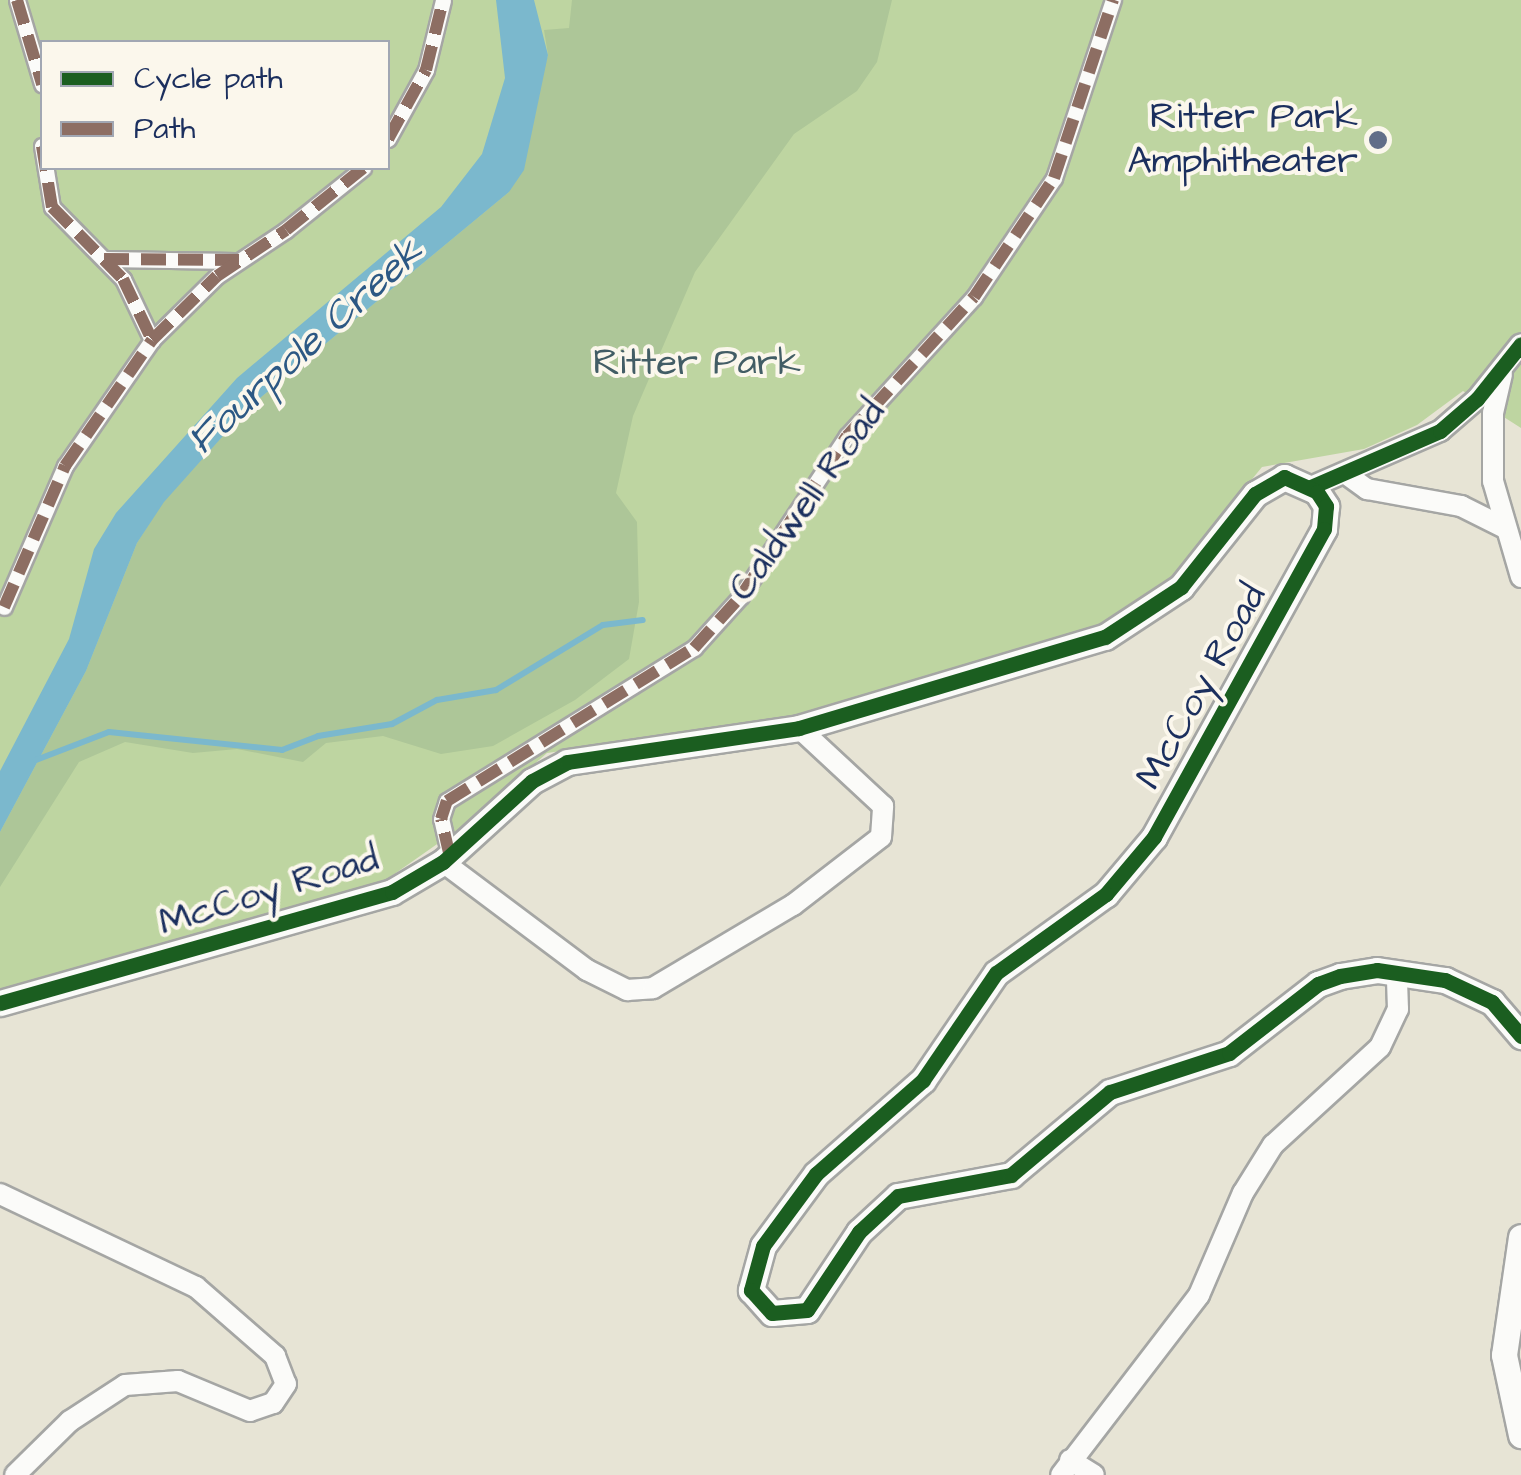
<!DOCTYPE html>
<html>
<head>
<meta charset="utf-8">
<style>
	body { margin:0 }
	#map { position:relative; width:1521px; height:1475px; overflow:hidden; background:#e7e4d5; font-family:"Architects Daughter",sans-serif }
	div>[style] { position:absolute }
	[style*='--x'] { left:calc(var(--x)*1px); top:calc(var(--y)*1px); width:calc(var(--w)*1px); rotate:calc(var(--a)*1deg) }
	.green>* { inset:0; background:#bed5a1 }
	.forest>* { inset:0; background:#adc698 }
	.water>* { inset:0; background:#7bb8cd }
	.stream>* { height:6px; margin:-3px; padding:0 3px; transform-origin:3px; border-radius:3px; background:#7bb8cd }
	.roads { filter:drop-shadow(2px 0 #a5a6a4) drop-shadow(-2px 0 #a5a6a4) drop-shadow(0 2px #a5a6a4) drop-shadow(0 -2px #a5a6a4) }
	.pedestrian>* { height:15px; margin:-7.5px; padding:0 7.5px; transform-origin:7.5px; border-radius:7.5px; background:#fbfbf9 }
	.minor>* { height:20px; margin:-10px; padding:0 10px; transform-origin:10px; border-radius:10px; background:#fbfbf9 }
	.tertiary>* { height:25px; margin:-12.5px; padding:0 12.5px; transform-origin:12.5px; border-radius:12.5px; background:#fbfbf9 }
	.quiet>* { height:12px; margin-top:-6px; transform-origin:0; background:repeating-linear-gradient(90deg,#8d6e63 0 25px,transparent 0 37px) }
	.cycleway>* { height:15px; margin:-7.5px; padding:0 7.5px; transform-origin:7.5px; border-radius:7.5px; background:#1b5e20 }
	.dots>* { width:28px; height:28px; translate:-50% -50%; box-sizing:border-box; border:5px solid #fbf7ec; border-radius:50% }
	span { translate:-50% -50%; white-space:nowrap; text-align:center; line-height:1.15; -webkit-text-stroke:8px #fbf7ec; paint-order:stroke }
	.poi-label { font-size:38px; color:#1b2f5e }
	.right { translate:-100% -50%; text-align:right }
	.park-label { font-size:38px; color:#425d65 }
	.street-label { font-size:38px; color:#1b2f5e }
	.water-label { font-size:40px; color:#2c5884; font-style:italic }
	.legend { position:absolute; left:40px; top:40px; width:350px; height:130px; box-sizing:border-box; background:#fbf7ec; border:2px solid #a1a7b3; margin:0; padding:12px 18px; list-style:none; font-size:30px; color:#1b2f5e }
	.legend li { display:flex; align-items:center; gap:20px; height:50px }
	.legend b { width:50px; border:2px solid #a1a7b3 }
</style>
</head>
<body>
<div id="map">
	<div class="green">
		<i style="clip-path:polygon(evenodd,0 0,1521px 0,1521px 428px,1463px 391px,1417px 425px,1364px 449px,1262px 467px,1171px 578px,1087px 634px,788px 719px,547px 753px,470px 821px,373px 889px,0 993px,0 0,42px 42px,388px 42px,388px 168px,42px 168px,42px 42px)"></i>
	</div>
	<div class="forest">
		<i style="clip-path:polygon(572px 0,892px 0,877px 62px,857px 91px,794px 134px,695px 272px,633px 416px,616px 493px,637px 522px,639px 602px,629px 659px,575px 700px,493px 746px,441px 754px,383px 736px,326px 743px,303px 762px,237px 749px,193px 753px,125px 742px,79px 762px,0 887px,0 832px,86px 671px,137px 543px,163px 502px,248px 408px,509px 192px,548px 55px,544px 30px,569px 28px)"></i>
	</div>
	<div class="water">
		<i style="clip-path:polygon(496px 0,534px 0,548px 55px,524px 170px,509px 192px,248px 408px,164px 502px,137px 543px,86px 671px,0 832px,0 771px,69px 639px,94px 549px,116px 513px,237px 378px,441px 207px,482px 154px,505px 78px)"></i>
	</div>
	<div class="stream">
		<i style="--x:36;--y:760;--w:78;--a:-21"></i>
		<i style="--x:109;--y:732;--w:174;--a:5.9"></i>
		<i style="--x:282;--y:750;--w:39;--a:-21"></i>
		<i style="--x:318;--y:736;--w:75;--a:-9.2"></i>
		<i style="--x:392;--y:724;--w:51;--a:-28.1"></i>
		<i style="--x:437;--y:700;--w:60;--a:-9.6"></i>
		<i style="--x:496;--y:690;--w:125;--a:-31.3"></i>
		<i style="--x:603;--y:625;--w:40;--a:-7.1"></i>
	</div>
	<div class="roads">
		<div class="pedestrian">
			<i style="--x:17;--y:0;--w:88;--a:73.4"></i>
			<i style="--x:388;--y:139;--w:79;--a:-61.2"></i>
			<i style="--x:426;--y:70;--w:72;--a:-76.3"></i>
			<i style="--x:42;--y:146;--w:62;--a:80.7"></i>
			<i style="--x:52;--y:207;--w:101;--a:45.4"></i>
			<i style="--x:123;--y:279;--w:68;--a:64.6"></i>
			<i style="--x:104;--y:259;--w:131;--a:0.9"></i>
			<i style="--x:4;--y:607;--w:154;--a:-66.6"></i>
			<i style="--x:65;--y:466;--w:153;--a:-55.4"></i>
			<i style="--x:152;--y:340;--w:91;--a:-44.6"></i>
			<i style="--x:217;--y:276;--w:83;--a:-33.7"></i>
			<i style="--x:286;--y:230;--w:99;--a:-38.8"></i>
			<i style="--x:450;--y:857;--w:39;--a:-103"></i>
			<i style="--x:441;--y:819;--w:19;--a:-72"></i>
			<i style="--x:447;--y:801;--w:291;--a:-31.8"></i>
			<i style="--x:694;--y:648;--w:70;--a:-47.9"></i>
			<i style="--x:741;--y:596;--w:192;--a:-56.5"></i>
			<i style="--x:847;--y:436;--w:188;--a:-47.6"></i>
			<i style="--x:974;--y:297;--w:143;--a:-56.1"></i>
			<i style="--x:1054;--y:178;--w:188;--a:-71.7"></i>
		</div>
		<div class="minor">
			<i style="--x:1502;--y:374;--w:40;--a:103"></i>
			<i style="--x:1493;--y:413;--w:68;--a:90"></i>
			<i style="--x:1493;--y:481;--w:100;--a:73.7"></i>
			<i style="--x:1346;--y:474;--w:26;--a:36"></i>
			<i style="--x:1367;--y:489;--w:96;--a:10.3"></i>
			<i style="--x:1461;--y:506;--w:47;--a:26.6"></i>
			<i style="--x:1311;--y:487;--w:141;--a:-23.5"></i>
			<i style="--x:1440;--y:431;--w:49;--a:-40.9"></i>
			<i style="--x:1477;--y:399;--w:70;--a:-51.3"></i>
			<i style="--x:443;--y:862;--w:180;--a:36.9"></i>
			<i style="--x:587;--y:970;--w:45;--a:26.6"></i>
			<i style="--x:627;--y:990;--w:26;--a:-4"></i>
			<i style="--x:653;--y:988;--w:163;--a:-30.7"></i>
			<i style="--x:793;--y:905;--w:111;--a:-37.7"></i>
			<i style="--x:881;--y:837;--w:31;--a:-86"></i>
			<i style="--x:883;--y:806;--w:115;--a:-137.1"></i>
			<i style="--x:0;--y:1194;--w:217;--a:25.4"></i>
			<i style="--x:196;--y:1287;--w:105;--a:41.1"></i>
			<i style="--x:275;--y:1356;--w:30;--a:69"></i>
			<i style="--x:286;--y:1384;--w:23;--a:124"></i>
			<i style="--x:273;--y:1403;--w:24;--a:161"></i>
			<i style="--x:250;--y:1411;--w:78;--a:-157.4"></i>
			<i style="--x:178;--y:1381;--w:53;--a:175.7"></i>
			<i style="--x:125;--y:1385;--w:66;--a:146.8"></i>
			<i style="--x:70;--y:1421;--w:77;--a:135.5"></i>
			<i style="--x:1070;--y:1460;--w:28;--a:32"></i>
			<i style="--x:1061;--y:1475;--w:227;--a:-52.5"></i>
			<i style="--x:1199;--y:1295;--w:111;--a:-66.7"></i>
			<i style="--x:1243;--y:1193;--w:57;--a:-58"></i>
			<i style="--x:1273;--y:1145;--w:145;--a:-42.5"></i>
			<i style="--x:1380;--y:1047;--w:42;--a:-64.7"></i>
			<i style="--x:1398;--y:1009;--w:37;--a:-92"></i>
		</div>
		<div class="tertiary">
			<i style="--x:0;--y:1003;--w:407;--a:-15.8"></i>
			<i style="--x:392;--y:892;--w:59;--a:-30.5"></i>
			<i style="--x:443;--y:862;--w:120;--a:-42.3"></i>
			<i style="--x:532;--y:781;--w:40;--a:-28"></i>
			<i style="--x:567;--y:762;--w:234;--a:-8.3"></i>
			<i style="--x:799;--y:728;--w:319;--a:-16.6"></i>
			<i style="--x:1105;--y:637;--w:91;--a:-33.3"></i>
			<i style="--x:1181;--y:587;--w:119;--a:-51.5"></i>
			<i style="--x:1255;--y:494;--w:34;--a:-30"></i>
			<i style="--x:1284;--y:477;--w:36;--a:24"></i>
			<i style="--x:1317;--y:492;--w:17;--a:57"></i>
			<i style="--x:1326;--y:506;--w:23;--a:95"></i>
			<i style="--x:1324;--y:529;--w:352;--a:118.9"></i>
			<i style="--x:1154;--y:837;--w:75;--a:130.1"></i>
			<i style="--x:1106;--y:894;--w:135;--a:144.3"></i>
			<i style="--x:996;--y:973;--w:130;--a:124.3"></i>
			<i style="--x:923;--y:1080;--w:142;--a:138.7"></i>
			<i style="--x:816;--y:1174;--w:89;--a:126.4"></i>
			<i style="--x:763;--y:1246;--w:46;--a:105.3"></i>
			<i style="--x:751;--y:1290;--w:31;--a:48"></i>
			<i style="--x:772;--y:1313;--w:35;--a:-5"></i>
			<i style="--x:807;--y:1310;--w:94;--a:-56.3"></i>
			<i style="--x:859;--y:1232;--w:53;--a:-42.7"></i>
			<i style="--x:898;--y:1196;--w:115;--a:-10.5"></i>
			<i style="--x:1011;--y:1175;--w:129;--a:-40"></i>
			<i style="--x:1110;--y:1092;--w:125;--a:-18.1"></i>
			<i style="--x:1229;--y:1053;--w:113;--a:-37.8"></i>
			<i style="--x:1318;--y:984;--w:23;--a:-20"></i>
			<i style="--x:1340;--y:976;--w:37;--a:-9"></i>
			<i style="--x:1377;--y:970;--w:69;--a:8.4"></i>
			<i style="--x:1445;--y:980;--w:52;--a:25.1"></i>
			<i style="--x:1492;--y:1002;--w:45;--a:49.5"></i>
			<i style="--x:1521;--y:1237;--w:119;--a:98.2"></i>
			<i style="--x:1504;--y:1355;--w:82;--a:78"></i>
		</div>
	</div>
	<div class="quiet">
		<i style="--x:17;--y:0;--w:88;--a:73.4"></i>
		<i style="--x:388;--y:139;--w:79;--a:-61.2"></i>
		<i style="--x:426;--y:70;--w:72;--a:-76.3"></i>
		<i style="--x:42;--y:146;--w:62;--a:80.7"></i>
		<i style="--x:52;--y:207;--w:101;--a:45.4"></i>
		<i style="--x:123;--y:279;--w:68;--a:64.6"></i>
		<i style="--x:104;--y:259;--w:135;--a:0.4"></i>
		<i style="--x:4;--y:607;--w:154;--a:-66.6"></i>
		<i style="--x:65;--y:466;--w:153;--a:-55.4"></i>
		<i style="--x:152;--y:340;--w:91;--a:-44.6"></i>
		<i style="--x:217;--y:276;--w:83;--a:-33.7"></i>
		<i style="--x:286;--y:230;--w:99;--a:-38.8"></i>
		<i style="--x:450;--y:857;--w:39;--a:-103"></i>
		<i style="--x:441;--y:819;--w:19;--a:-72"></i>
		<i style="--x:447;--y:801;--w:291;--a:-31.8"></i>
		<i style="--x:694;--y:648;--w:70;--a:-47.9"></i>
		<i style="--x:741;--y:596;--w:192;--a:-56.5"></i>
		<i style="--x:847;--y:436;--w:188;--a:-47.6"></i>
		<i style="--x:974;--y:297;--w:143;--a:-56.1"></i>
		<i style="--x:1054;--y:178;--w:188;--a:-71.7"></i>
	</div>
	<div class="cycleway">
		<i style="--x:1311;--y:487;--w:141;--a:-23.5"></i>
		<i style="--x:1440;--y:431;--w:49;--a:-40.9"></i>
		<i style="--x:1477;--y:399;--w:70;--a:-51.3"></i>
		<i style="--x:0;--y:1003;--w:407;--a:-15.8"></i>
		<i style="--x:392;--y:892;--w:59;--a:-30.5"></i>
		<i style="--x:443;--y:862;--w:120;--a:-42.3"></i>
		<i style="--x:532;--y:781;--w:40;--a:-28"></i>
		<i style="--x:567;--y:762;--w:234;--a:-8.3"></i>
		<i style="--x:799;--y:728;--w:319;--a:-16.6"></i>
		<i style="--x:1105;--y:637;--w:91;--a:-33.3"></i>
		<i style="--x:1181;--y:587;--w:119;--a:-51.5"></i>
		<i style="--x:1255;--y:494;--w:34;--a:-30"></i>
		<i style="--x:1284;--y:477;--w:36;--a:24"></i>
		<i style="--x:1317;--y:492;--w:17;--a:57"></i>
		<i style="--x:1326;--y:506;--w:23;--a:95"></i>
		<i style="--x:1324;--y:529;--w:352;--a:118.9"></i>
		<i style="--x:1154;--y:837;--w:75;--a:130.1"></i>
		<i style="--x:1106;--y:894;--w:135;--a:144.3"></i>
		<i style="--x:996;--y:973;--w:130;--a:124.3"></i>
		<i style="--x:923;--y:1080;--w:142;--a:138.7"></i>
		<i style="--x:816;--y:1174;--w:89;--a:126.4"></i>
		<i style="--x:763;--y:1246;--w:46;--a:105.3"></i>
		<i style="--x:751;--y:1290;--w:31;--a:48"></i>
		<i style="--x:772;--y:1313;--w:35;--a:-5"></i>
		<i style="--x:807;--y:1310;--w:94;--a:-56.3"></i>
		<i style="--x:859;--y:1232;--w:53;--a:-42.7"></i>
		<i style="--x:898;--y:1196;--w:115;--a:-10.5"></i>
		<i style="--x:1011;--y:1175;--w:129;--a:-40"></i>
		<i style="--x:1110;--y:1092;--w:125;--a:-18.1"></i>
		<i style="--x:1229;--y:1053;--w:113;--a:-37.8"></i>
		<i style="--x:1318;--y:984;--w:23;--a:-20"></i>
		<i style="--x:1340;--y:976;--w:37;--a:-9"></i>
		<i style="--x:1377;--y:970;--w:69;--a:8.4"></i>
		<i style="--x:1445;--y:980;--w:52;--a:25.1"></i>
		<i style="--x:1492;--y:1002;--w:45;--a:49.5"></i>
	</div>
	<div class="dots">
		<i style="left:1378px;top:140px;background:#626e88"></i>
	</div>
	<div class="poi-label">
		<span class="right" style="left:1358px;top:140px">Ritter Park<br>Amphitheater</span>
	</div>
	<div class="park-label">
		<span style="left:697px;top:364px">Ritter Park</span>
	</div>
	<div class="street-label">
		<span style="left:808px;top:501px;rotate:-54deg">Caldwell Road</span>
		<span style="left:1202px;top:687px;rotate:-61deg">McCoy Road</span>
		<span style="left:269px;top:892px;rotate:-17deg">McCoy Road</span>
	</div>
	<div class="water-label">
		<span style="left:306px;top:347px;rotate:-42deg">Fourpole Creek</span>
	</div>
	<ul class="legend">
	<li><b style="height:12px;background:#1b5e20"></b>Cycle path</li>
	<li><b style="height:12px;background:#8d6e63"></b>Path</li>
	</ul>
</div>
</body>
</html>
